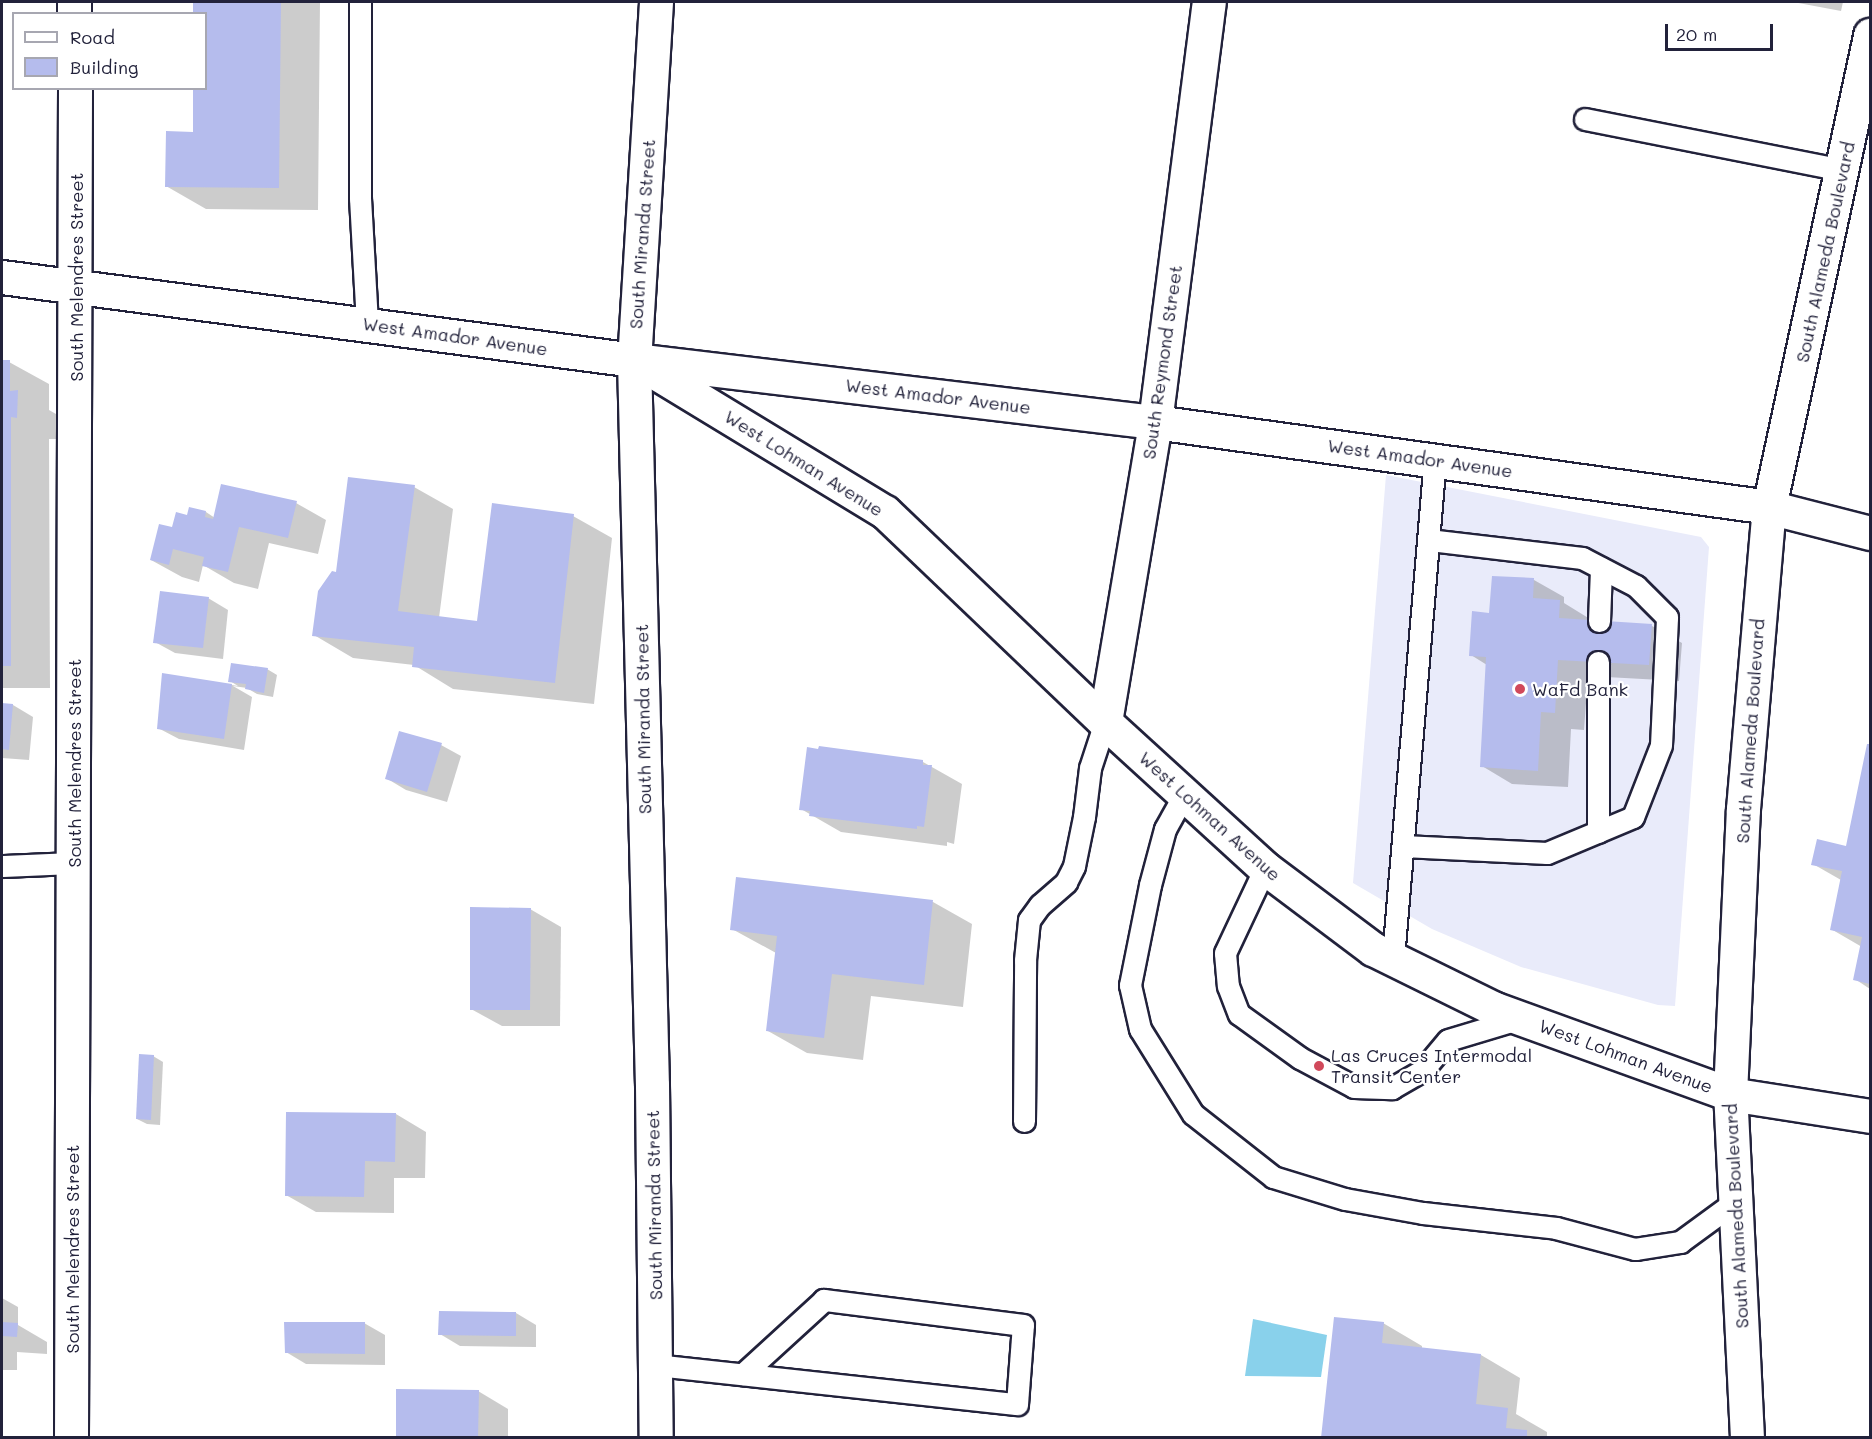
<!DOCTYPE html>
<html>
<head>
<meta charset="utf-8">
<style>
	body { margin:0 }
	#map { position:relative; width:1872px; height:1439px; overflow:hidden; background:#fff; font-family:Mali,sans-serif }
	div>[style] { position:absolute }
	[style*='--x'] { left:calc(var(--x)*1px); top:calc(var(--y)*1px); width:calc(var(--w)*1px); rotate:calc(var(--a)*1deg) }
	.built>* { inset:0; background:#e9ebfa }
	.water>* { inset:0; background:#89d1eb }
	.shadow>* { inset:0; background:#0003 }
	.building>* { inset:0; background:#b5bced }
	.roads { filter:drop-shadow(2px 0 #22223b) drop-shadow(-2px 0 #22223b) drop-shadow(0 2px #22223b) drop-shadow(0 -2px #22223b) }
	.service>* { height:21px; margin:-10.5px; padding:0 10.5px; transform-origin:10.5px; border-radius:10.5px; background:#fff }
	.minor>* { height:33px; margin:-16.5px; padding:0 16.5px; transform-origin:16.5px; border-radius:16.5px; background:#fff }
	.secondary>* { height:33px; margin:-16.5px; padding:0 16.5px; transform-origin:16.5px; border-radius:16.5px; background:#fff }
	.dots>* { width:16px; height:16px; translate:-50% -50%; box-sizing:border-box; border:3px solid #fff; border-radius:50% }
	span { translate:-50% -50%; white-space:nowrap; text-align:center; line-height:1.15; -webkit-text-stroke:4.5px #fff; paint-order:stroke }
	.street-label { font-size:18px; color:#22223b }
	.poi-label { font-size:18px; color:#22223b }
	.left { translate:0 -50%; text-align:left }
	.frame { position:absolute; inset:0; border:3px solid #22223b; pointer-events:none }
	.legend { position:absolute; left:12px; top:12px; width:195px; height:78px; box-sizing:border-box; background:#fff; border:2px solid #a7a7b1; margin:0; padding:8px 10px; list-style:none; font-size:18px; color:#22223b }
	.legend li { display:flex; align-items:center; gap:12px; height:30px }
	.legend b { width:30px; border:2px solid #a7a7b1 }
	.scale { position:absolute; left:1665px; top:24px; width:108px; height:27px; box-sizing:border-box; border:3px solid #22223b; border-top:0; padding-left:8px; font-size:18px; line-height:21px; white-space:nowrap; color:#22223b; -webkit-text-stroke:4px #fff; paint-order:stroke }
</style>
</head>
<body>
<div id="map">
	<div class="built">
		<i style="clip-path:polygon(1386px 475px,1701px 537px,1709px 547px,1675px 1006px,1658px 1005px,1521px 967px,1432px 929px,1353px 883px)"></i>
	</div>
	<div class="water">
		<i style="clip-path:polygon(1253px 1319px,1327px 1335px,1321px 1377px,1245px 1376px)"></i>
	</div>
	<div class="shadow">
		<i style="clip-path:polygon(195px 2px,320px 2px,318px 210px,206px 209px,166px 186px,194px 133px,206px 88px,206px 14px,195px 14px)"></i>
		<i style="clip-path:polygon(1793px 2px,1843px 2px,1841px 11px)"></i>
		<i style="clip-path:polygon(2px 361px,9px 362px,49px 384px,49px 410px,56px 414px,56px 439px,49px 439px,50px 688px,2px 688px)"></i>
		<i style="clip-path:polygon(414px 487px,453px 509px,439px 618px,478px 623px,573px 516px,612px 538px,594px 704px,453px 689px,414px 665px,353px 658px,314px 635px,337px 574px)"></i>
		<i style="clip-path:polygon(296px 503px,326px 520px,318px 554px,269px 543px,258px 589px,234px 583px,203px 565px,199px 582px,182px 577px,151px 560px,173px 529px,188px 517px,206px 512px,215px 518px)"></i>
		<i style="clip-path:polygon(1493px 577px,1534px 580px,1564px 597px,1564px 603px,1590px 619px,1590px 622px,1652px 626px,1682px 643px,1679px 681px,1588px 676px,1584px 730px,1571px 729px,1568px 787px,1512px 784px,1482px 766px,1487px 665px,1471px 655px,1491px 614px)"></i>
		<i style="clip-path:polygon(208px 598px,228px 610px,223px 659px,175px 653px,155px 642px)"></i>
		<i style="clip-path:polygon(267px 669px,277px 675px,273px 697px,257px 694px,247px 688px,233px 686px,252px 697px,244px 750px,179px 739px,158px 728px,163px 674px,238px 686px,230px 681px)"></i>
		<i style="clip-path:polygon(2px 704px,13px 705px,33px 717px,29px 760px,2px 758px)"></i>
		<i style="clip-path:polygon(441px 745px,461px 756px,447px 802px,406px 790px,386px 778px)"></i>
		<i style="clip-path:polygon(1869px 745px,1870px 746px,1870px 989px,1855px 979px,1862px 947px,1831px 929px,1841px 880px,1813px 864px,1847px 847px)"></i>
		<i style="clip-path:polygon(808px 749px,923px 762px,962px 784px,954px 844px,947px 842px,947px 846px,841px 832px,801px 809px)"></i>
		<i style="clip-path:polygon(737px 879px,933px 902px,972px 924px,963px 1007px,871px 996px,863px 1060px,807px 1053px,768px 1031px,776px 953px,732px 929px)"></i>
		<i style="clip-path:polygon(530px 909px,561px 927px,560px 1026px,502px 1026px,471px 1009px)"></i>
		<i style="clip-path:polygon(153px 1056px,163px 1062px,160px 1125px,147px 1124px,137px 1119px)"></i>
		<i style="clip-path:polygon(396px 1114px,426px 1132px,425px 1178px,394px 1178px,394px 1213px,316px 1212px,286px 1195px)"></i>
		<i style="clip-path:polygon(2px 1298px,18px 1307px,18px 1325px,47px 1342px,47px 1354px,17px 1352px,17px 1370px,2px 1370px)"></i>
		<i style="clip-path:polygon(516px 1313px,536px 1325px,536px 1347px,460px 1346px,440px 1334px)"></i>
		<i style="clip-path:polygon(364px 1323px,385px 1335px,385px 1365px,306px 1364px,286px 1352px)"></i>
		<i style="clip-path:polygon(1383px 1323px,1422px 1346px,1422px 1349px,1481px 1355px,1520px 1378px,1516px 1414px,1547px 1432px,1547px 1438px,1323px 1438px)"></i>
		<i style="clip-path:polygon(478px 1391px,508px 1409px,508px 1438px,397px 1438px)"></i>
	</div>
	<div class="building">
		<i style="clip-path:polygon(193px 2px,281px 2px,279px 188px,165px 187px,166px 131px,193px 132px,193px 88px,206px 88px,206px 14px,193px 14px)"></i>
		<i style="clip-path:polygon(2px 360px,10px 360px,10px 391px,18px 390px,17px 418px,11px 417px,11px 666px,2px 666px)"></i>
		<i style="clip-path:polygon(348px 477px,415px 485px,398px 611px,477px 621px,492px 503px,574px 514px,555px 683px,412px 667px,414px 647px,312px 636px,318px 591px,332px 571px,336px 572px)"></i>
		<i style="clip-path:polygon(221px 484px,297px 501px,288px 538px,239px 527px,228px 572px,202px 566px,204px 557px,173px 549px,169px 565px,150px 560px,159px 524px,172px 527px,176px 512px,187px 515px,189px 507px,206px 511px,205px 517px,213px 519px)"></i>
		<i style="clip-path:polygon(1492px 576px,1534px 578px,1533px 598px,1560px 600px,1559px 618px,1652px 624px,1649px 665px,1558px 660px,1555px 713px,1541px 712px,1538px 771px,1480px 767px,1486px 657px,1469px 656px,1472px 611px,1489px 613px)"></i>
		<i style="clip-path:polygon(160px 591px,209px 597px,203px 648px,153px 643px)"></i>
		<i style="clip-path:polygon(231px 663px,268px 668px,264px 693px,245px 689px,246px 684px,228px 682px)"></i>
		<i style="clip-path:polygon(162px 673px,232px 684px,224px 739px,157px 729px)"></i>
		<i style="clip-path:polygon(2px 703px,13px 704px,9px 750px,2px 749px)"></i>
		<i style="clip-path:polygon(399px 731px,442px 743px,427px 792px,385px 779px)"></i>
		<i style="clip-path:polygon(1867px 744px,1870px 744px,1870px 984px,1853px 980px,1862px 937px,1830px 930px,1842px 871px,1811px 865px,1817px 839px,1846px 846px)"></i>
		<i style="clip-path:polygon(819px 746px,923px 760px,923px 765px,932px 765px,924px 827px,917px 826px,917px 829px,809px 816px,810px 811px,799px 810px,807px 747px,818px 749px)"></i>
		<i style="clip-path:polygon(736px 877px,933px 900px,924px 985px,832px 974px,824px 1038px,766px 1031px,777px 936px,730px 930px)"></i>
		<i style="clip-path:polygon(470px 907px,531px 908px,530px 1010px,470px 1010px)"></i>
		<i style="clip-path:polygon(139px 1054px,154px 1055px,151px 1120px,136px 1119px)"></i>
		<i style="clip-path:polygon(286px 1112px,396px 1113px,395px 1162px,365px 1161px,364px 1197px,285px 1196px)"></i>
		<i style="clip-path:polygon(439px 1311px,516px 1312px,516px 1336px,438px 1335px)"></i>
		<i style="clip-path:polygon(1334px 1317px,1384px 1322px,1382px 1343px,1481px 1354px,1476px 1404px,1508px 1408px,1506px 1428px,1527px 1430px,1527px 1438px,1321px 1438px)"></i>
		<i style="clip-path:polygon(2px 1322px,18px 1323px,17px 1337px,2px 1336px)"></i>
		<i style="clip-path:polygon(284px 1322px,365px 1322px,365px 1354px,285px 1353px)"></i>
		<i style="clip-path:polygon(396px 1389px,479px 1390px,478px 1438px,396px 1438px)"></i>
	</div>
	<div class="roads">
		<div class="service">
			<i style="--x:360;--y:2;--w:196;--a:90"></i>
			<i style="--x:360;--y:198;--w:126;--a:86.8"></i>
			<i style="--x:1585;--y:119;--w:263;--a:11.2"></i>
			<i style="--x:1599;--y:621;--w:53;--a:-87.8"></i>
			<i style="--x:1598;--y:662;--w:170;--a:90"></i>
			<i style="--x:1185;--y:793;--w:41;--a:119.1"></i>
			<i style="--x:1165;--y:829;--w:58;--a:105"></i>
			<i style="--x:1150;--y:885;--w:102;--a:101.3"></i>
			<i style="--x:1130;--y:985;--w:45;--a:77.2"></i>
			<i style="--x:1140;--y:1029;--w:100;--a:58.1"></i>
			<i style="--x:1193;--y:1114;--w:102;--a:38.2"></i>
			<i style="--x:1273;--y:1177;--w:75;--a:17"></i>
			<i style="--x:1345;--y:1199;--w:79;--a:10.2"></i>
			<i style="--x:1423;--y:1213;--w:134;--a:6.4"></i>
			<i style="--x:1556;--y:1228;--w:82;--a:14.9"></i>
			<i style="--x:1635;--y:1249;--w:46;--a:-8.8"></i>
			<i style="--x:1680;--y:1242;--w:69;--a:-36.2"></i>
			<i style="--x:1403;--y:846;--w:144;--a:2.8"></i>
			<i style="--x:1547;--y:853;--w:93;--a:-22.7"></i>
			<i style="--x:1633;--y:817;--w:77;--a:-68.7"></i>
			<i style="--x:1661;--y:745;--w:128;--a:-87.3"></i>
			<i style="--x:1667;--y:617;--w:44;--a:-135"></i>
			<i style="--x:1636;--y:586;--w:61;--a:-152.6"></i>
			<i style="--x:1582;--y:558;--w:155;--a:-173.3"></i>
			<i style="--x:2;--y:866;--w:71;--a:-2.4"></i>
			<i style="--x:1265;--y:868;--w:94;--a:115.2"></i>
			<i style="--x:1225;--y:953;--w:33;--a:85"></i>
			<i style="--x:1228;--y:986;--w:30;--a:69"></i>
			<i style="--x:1239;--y:1014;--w:75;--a:35.8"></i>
			<i style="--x:1300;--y:1058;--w:61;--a:28.2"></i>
			<i style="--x:1354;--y:1087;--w:38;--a:2"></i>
			<i style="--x:1392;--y:1088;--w:34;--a:-30"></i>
			<i style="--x:1422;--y:1071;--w:40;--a:-50"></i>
			<i style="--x:1448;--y:1040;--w:73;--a:-16.7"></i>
			<i style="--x:1393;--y:958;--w:499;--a:-85.2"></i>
			<i style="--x:1024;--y:1121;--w:161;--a:-89.6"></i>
			<i style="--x:1025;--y:960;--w:40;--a:-84.3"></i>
			<i style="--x:1029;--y:920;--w:19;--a:-54"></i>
			<i style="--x:1040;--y:905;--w:35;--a:-41"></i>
			<i style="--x:1066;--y:882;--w:18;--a:-63"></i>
			<i style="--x:1074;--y:866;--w:50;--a:-78.5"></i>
			<i style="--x:1084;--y:817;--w:49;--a:-83"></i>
			<i style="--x:1090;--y:768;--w:48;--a:-71.9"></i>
			<i style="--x:656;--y:1365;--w:363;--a:6.2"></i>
			<i style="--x:1017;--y:1404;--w:79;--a:-85.7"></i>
			<i style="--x:1023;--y:1325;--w:201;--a:-172.8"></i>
			<i style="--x:824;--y:1300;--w:110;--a:137.6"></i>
		</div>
		<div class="minor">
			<i style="--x:74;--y:2;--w:12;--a:90"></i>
			<i style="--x:656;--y:2;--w:359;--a:93.5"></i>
			<i style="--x:634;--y:360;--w:725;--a:88.58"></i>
			<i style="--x:652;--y:1085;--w:353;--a:89.4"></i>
			<i style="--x:1105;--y:722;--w:304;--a:-80.5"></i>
			<i style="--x:1155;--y:422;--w:423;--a:-82.7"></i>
			<i style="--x:71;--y:1438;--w:1350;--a:-89.83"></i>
		</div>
		<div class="secondary">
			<i style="--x:2;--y:277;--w:637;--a:7.48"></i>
			<i style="--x:634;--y:360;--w:525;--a:6.79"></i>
			<i style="--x:1155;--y:422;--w:620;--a:7.88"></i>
			<i style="--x:1769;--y:507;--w:104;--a:14.4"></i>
			<i style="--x:643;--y:365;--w:283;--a:31.3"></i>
			<i style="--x:885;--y:512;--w:304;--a:43.7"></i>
			<i style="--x:1105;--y:722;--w:217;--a:42.4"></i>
			<i style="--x:1265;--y:868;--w:135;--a:36.9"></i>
			<i style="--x:1373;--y:949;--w:136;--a:26.2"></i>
			<i style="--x:1495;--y:1009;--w:250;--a:19.9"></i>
			<i style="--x:1730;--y:1094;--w:142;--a:8.9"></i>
			<i style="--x:1747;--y:1438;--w:344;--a:-92.8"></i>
			<i style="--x:1730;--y:1094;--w:285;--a:-87.4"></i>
			<i style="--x:1743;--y:809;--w:303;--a:-85.1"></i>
			<i style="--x:1769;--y:507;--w:483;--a:-77.9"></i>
		</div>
	</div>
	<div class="dots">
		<i style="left:1520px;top:689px;background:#d1495b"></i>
		<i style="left:1319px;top:1066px;background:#d1495b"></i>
	</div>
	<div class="street-label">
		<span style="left:642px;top:234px;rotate:-86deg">South Miranda Street</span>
		<span style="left:1825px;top:252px;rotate:-78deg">South Alameda Boulevard</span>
		<span style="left:76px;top:277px;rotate:-90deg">South Melendres Street</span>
		<span style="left:455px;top:336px;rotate:8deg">West Amador Avenue</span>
		<span style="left:1162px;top:362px;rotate:-82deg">South Reymond Street</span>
		<span style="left:938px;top:396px;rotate:7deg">West Amador Avenue</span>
		<span style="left:1420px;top:458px;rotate:8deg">West Amador Avenue</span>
		<span style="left:804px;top:463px;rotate:32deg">West Lohman Avenue</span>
		<span style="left:643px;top:719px;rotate:-91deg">South Miranda Street</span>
		<span style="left:1750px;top:731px;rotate:-86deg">South Alameda Boulevard</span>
		<span style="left:74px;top:763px;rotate:-90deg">South Melendres Street</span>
		<span style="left:1210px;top:816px;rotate:42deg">West Lohman Avenue</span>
		<span style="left:1626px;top:1056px;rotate:20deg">West Lohman Avenue</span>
		<span style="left:654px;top:1205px;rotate:-91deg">South Miranda Street</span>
		<span style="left:1736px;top:1216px;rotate:-93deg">South Alameda Boulevard</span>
		<span style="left:72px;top:1249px;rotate:-90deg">South Melendres Street</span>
	</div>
	<div class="poi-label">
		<span class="left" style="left:1532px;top:689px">WaFd Bank</span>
		<span class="left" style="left:1331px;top:1066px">Las Cruces Intermodal<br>Transit Center</span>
	</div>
	<div class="frame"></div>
	<ul class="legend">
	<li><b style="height:8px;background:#fff"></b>Road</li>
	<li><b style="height:16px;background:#b5bced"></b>Building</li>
	</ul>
	<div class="scale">20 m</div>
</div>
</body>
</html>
